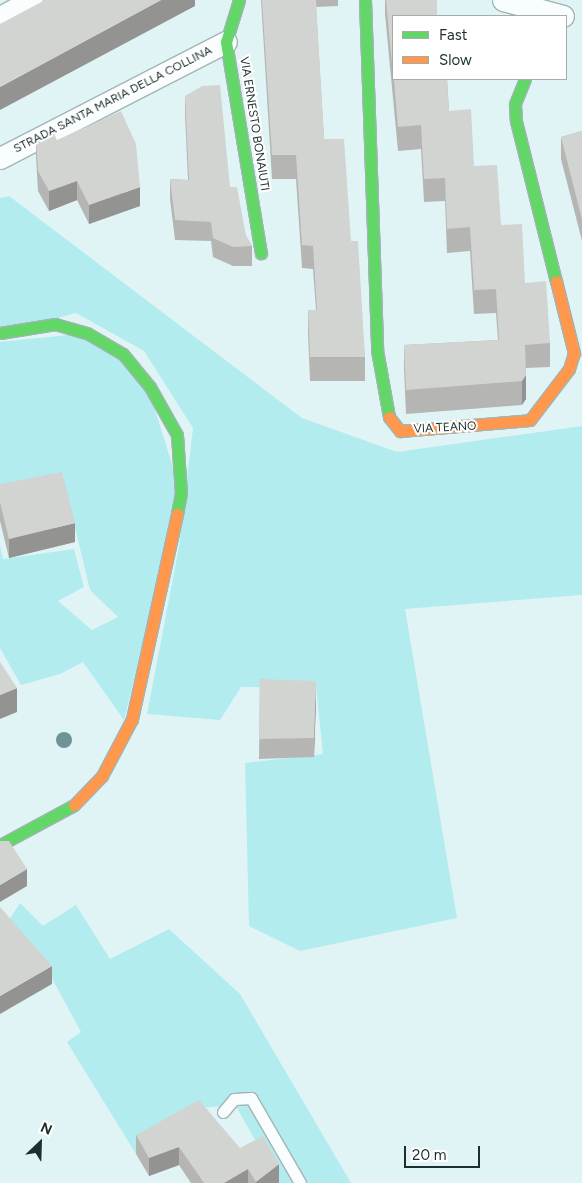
<!DOCTYPE html>
<html>
<head>
<meta charset="utf-8">
<style>
	body { margin:0 }
	#map { position:relative; width:582px; height:1183px; overflow:hidden; background:#e0f4f5; font-family:Figtree,sans-serif }
	div>[style] { position:absolute }
	[style*='--x'] { left:calc(var(--x)*1px); top:calc(var(--y)*1px); width:calc(var(--w)*1px); rotate:calc(var(--a)*1deg) }
	.green>* { inset:0; background:#b3ecef }
	.roads { filter:drop-shadow(1px 0 #a2b4b5) drop-shadow(-1px 0 #a2b4b5) drop-shadow(0 1px #a2b4b5) drop-shadow(0 -1px #a2b4b5) }
	.lane>* { height:11px; margin:-5.5px; padding:0 5.5px; transform-origin:5.5px; border-radius:5.5px; background:#fafdfe }
	.street>* { height:21px; margin:-10.5px; padding:0 10.5px; transform-origin:10.5px; border-radius:10.5px; background:#fafdfe }
	.fast>* { height:11px; margin:-5.5px; padding:0 5.5px; transform-origin:5.5px; border-radius:5.5px; background:#63d668 }
	.slow>* { height:11px; margin:-5.5px; padding:0 5.5px; transform-origin:5.5px; border-radius:5.5px; background:#ff974d }
	.trees>* { width:16px; height:16px; margin:-8px; border-radius:50%; background:#6e9496 }
	.wall>* { inset:0; background:#b5b6b4 }
	.shaded-wall>* { inset:0; background:#939492 }
	.building>* { inset:0; background:#d2d4d1 }
	span { translate:-50% -50%; white-space:nowrap; text-align:center; line-height:1.15; -webkit-text-stroke:4px #fff; paint-order:stroke }
	.street-label { font-size:12px; color:#1c2f30 }
	.legend { position:absolute; left:392px; top:15px; width:175px; height:65px; box-sizing:border-box; background:#fff; border:1px solid #a4acac; margin:0; padding:6px 9px; list-style:none; font-size:15px; color:#1c2f30 }
	.legend li { display:flex; align-items:center; gap:10px; height:25px }
	.legend b { width:25px; border:1px solid #a4acac }
	.north { position:absolute; left:15px; top:1118px; width:50px; height:50px; -webkit-text-stroke:4px #fff; paint-order:stroke; rotate:24deg; font-size:14px; font-weight:700; line-height:20px; text-align:center; color:#1c2f30 }
	.north::after { content:''; display:block; margin:auto; width:18px; height:22px; background:#1c2f30; clip-path:polygon(50% 0,100% 100%,50% 72%,0 100%) }
	.scale { position:absolute; left:404px; top:1146px; width:76px; height:22px; box-sizing:border-box; border:2px solid #1c2f30; border-top:0; padding-left:6px; font-size:15px; line-height:18px; white-space:nowrap; color:#1c2f30; -webkit-text-stroke:4px #fff; paint-order:stroke }
</style>
</head>
<body>
<div id="map">
	<div class="green">
		<i style="clip-path:polygon(9px 196px,302px 418px,397px 452px,582px 426px,582px 595px,405px 609px,457px 918px,300px 951px,249px 926px,245px 763px,323px 754px,316px 687px,241px 687px,220px 720px,147px 714px,179px 547px,193px 428px,144px 351px,76px 313px,0 334px,0 198px)"></i>
		<i style="clip-path:polygon(87px 333px,146px 381px,181px 493px,124px 720px,83px 662px,60px 674px,21px 685px,0 648px,0 545px,3px 559px,74px 549px,84px 587px,58px 601px,92px 630px,118px 617px,90px 590px,65px 486px,0 496px,0 342px)"></i>
		<i style="clip-path:polygon(20px 903px,43px 926px,76px 905px,110px 959px,169px 929px,240px 994px,351px 1183px,279px 1183px,236px 1106px,190px 1108px,199px 1119px,136px 1154px,67px 1042px,81px 1032px,49px 973px,6px 925px)"></i>
	</div>
	<div class="roads">
		<div class="lane">
			<i style="--x:223;--y:1112;--w:17;--a:-50"></i>
			<i style="--x:234;--y:1099;--w:17;--a:-3"></i>
			<i style="--x:251;--y:1098;--w:98;--a:60"></i>
		</div>
		<div class="street">
			<i style="--x:503;--y:0;--w:62;--a:14.9"></i>
			<i style="--x:0;--y:17;--w:36;--a:-28"></i>
			<i style="--x:0;--y:158;--w:254;--a:-27.2"></i>
		</div>
		<div class="fast">
			<i style="--x:239;--y:0;--w:44;--a:107.2"></i>
			<i style="--x:226;--y:42;--w:214;--a:80.6"></i>
			<i style="--x:365;--y:0;--w:350;--a:88"></i>
			<i style="--x:377;--y:350;--w:68;--a:79.8"></i>
			<i style="--x:525;--y:79;--w:27;--a:112"></i>
			<i style="--x:515;--y:104;--w:17;--a:87"></i>
			<i style="--x:516;--y:121;--w:165;--a:76"></i>
			<i style="--x:0;--y:333;--w:56;--a:-9.3"></i>
			<i style="--x:55;--y:324;--w:33;--a:16"></i>
			<i style="--x:87;--y:333;--w:42;--a:30.3"></i>
			<i style="--x:123;--y:354;--w:43;--a:50.7"></i>
			<i style="--x:150;--y:387;--w:55;--a:60.6"></i>
			<i style="--x:177;--y:435;--w:58;--a:86.1"></i>
			<i style="--x:181;--y:493;--w:21;--a:101"></i>
			<i style="--x:0;--y:845;--w:84;--a:-28.4"></i>
		</div>
		<div class="slow">
			<i style="--x:389;--y:417;--w:18;--a:52"></i>
			<i style="--x:400;--y:431;--w:130;--a:-4.8"></i>
			<i style="--x:530;--y:420;--w:64;--a:-52.6"></i>
			<i style="--x:569;--y:369;--w:17;--a:-73"></i>
			<i style="--x:574;--y:353;--w:74;--a:-104"></i>
			<i style="--x:74;--y:805;--w:40;--a:-46"></i>
			<i style="--x:102;--y:776;--w:64;--a:-62.2"></i>
			<i style="--x:132;--y:719;--w:210;--a:-77.6"></i>
		</div>
	</div>
	<div class="trees">
		<i style="left:64px;top:740px"></i>
	</div>
	<div class="wall">
		<i style="clip-path:polygon(261px 0,338px 0,338px 6px,316px 7px,324px 139px,351px 241px,365px 357px,365px 381px,310px 381px,308px 334px,308px 310px,316px 310px,313px 269px,302px 268px,296px 179px,272px 179px)"></i>
		<i style="clip-path:polygon(385px 0,437px 0,393px 16px,393px 79px,447px 79px,449px 111px,501px 225px,550px 343px,550px 367px,526px 368px,526px 399px,522px 405px,406px 414px,404px 369px,404px 345px,498px 340px,496px 313px,474px 314px,470px 251px,447px 253px,445px 201px,424px 202px,421px 149px,398px 151px,385px 14px)"></i>
		<i style="clip-path:polygon(185px 96px,230px 187px,246px 236px,252px 246px,252px 266px,233px 266px,213px 257px,211px 241px,175px 240px,170px 199px,170px 179px,188px 180px,185px 115px)"></i>
		<i style="clip-path:polygon(582px 131px,582px 241px,561px 159px,561px 137px)"></i>
		<i style="clip-path:polygon(36px 139px,57px 140px,140px 206px,89px 224px,77px 200px,49px 211px,38px 191px,36px 158px)"></i>
		<i style="clip-path:polygon(0 484px,75px 542px,9px 558px,0 521px)"></i>
		<i style="clip-path:polygon(260px 679px,316px 700px,314px 757px,259px 759px)"></i>
		<i style="clip-path:polygon(136px 1135px,240px 1148px,279px 1182px,278px 1183px,191px 1183px,179px 1165px,149px 1176px,136px 1154px)"></i>
	</div>
	<div class="shaded-wall">
		<i style="clip-path:polygon(161px 0,195px 0,195px 6px,0 110px,0 87px)"></i>
		<i style="clip-path:polygon(77px 181px,77px 200px,49px 211px,49px 191px)"></i>
		<i style="clip-path:polygon(140px 187px,140px 206px,89px 224px,89px 205px)"></i>
		<i style="clip-path:polygon(526px 375px,526px 399px,522px 405px,522px 381px)"></i>
		<i style="clip-path:polygon(75px 523px,75px 542px,9px 558px,9px 539px)"></i>
		<i style="clip-path:polygon(316px 681px,316px 700px,314px 757px,314px 738px)"></i>
		<i style="clip-path:polygon(17px 688px,17px 712px,0 719px,0 695px)"></i>
		<i style="clip-path:polygon(27px 869px,27px 886px,0 902px,0 885px)"></i>
		<i style="clip-path:polygon(52px 966px,52px 984px,0 1014px,0 996px)"></i>
		<i style="clip-path:polygon(179px 1147px,179px 1165px,149px 1176px,149px 1158px)"></i>
		<i style="clip-path:polygon(279px 1164px,279px 1182px,278px 1183px,256px 1183px,256px 1182px)"></i>
		<i style="clip-path:polygon(248px 1169px,248px 1183px,224px 1183px)"></i>
	</div>
	<div class="building">
		<i style="clip-path:polygon(45px 0,161px 0,0 87px,0 24px)"></i>
		<i style="clip-path:polygon(262px 0,316px 0,324px 139px,344px 139px,351px 241px,358px 241px,365px 357px,310px 357px,308px 310px,317px 310px,313px 246px,302px 245px,296px 155px,272px 155px)"></i>
		<i style="clip-path:polygon(386px 0,437px 0,437px 16px,393px 16px,393px 74px)"></i>
		<i style="clip-path:polygon(394px 79px,447px 79px,449px 111px,471px 109px,474px 166px,497px 165px,501px 225px,522px 224px,525px 283px,546px 281px,550px 343px,525px 345px,526px 375px,522px 381px,406px 390px,404px 345px,499px 340px,496px 289px,474px 290px,470px 227px,447px 229px,445px 178px,424px 179px,421px 125px,398px 127px)"></i>
		<i style="clip-path:polygon(220px 85px,230px 187px,237px 187px,246px 236px,252px 246px,233px 247px,213px 238px,211px 222px,175px 220px,170px 179px,189px 180px,185px 96px,202px 86px)"></i>
		<i style="clip-path:polygon(121px 111px,136px 144px,140px 187px,89px 205px,77px 181px,49px 191px,38px 171px,36px 139px,54px 134px,57px 140px)"></i>
		<i style="clip-path:polygon(582px 131px,582px 219px,561px 137px)"></i>
		<i style="clip-path:polygon(62px 472px,75px 523px,9px 539px,0 502px,0 484px)"></i>
		<i style="clip-path:polygon(0 662px,17px 688px,0 695px)"></i>
		<i style="clip-path:polygon(260px 679px,316px 681px,314px 738px,259px 739px)"></i>
		<i style="clip-path:polygon(0 841px,9px 841px,27px 869px,0 885px)"></i>
		<i style="clip-path:polygon(0 907px,52px 966px,0 996px)"></i>
		<i style="clip-path:polygon(199px 1100px,240px 1148px,263px 1136px,279px 1164px,256px 1182px,248px 1169px,224px 1183px,204px 1183px,179px 1147px,149px 1158px,136px 1135px)"></i>
	</div>
	<div class="street-label">
		<span style="left:113px;top:100px;rotate:-27deg">STRADA SANTA MARIA DELLA COLLINA</span>
		<span style="left:254px;top:124px;rotate:81deg">VIA ERNESTO BONAIUTI</span>
		<span style="left:445px;top:428px;rotate:-3deg">VIA TEANO</span>
	</div>
	<ul class="legend">
	<li><b style="height:6px;background:#63d668"></b>Fast</li>
	<li><b style="height:6px;background:#ff974d"></b>Slow</li>
	</ul>
	<div class="north">N</div>
	<div class="scale">20 m</div>
</div>
</body>
</html>
